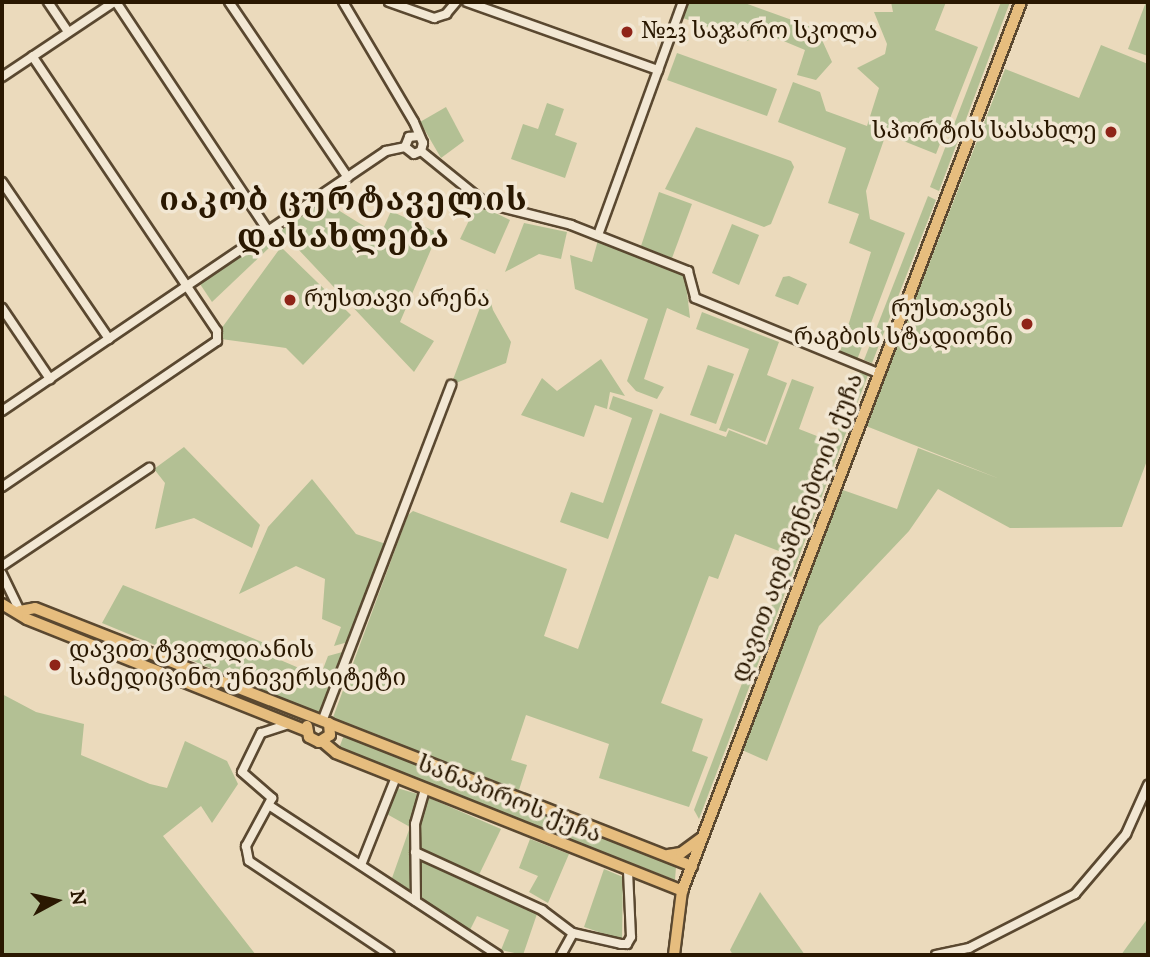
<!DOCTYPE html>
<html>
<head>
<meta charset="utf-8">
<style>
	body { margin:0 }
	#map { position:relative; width:1150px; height:957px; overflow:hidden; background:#ebdabc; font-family:"IM FELL DW Pica","Noto Serif Georgian",serif }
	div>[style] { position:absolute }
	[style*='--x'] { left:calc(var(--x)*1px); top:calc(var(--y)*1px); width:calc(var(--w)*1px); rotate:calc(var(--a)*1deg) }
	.green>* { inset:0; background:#b3c094 }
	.roads { filter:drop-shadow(2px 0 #5a4830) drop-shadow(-2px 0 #5a4830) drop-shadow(0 2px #5a4830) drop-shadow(0 -2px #5a4830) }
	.minor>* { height:8px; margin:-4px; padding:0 4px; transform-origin:4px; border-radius:4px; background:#f2e7d3 }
	.major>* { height:10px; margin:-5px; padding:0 5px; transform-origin:5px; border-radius:5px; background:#e6bd7e }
	.dots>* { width:19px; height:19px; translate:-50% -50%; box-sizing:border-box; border:4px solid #f2e7d3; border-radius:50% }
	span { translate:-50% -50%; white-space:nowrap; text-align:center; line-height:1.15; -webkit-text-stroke:7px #f2e7d3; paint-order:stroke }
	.poi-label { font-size:24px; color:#2a1801 }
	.left { translate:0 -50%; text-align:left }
	.right { translate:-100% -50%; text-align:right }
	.street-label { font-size:24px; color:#2a1801 }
	.district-label { font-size:32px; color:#2a1801; font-weight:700; letter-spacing:2px }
	.frame { position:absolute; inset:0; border:4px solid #2a1801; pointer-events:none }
	.north { position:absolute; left:21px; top:866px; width:70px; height:70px; -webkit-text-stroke:5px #f2e7d3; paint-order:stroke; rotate:82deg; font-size:19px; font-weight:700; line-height:28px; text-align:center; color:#2a1801 }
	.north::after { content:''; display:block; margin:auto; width:24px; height:32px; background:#2a1801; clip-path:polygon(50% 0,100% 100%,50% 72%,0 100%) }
</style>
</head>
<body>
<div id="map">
	<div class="green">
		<i style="clip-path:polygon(689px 2px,742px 2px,817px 29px,832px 62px,816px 80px,797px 75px,805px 50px,755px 29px,748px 41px,683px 18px)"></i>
		<i style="clip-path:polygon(891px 2px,946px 2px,935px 30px,978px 47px,936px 154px,886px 134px,866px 191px,870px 219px,905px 233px,857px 360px,840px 352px,871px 252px,849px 243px,859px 214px,828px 203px,846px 148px,778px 122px,793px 82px,820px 92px,826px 111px,867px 126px,879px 88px,857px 68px,885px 54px,887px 44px,874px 12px,893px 12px)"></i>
		<i style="clip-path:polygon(1001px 2px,1010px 2px,939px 191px,930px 187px)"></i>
		<i style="clip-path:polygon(1146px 2px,1148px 2px,1148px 56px,1128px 49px)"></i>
		<i style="clip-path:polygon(1101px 45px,1148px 64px,1148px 458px,1122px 527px,1010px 528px,938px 489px,909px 531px,819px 626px,767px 761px,742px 750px,840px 489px,897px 509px,918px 448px,1000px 479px,866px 426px,1005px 69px,1079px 98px)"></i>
		<i style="clip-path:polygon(677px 53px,777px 89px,767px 116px,667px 80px)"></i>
		<i style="clip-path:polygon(547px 103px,564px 109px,555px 135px,577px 143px,565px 178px,511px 159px,523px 124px,538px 129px)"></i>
		<i style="clip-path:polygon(446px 107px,464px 141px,441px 158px,420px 122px)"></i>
		<i style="clip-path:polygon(696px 127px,791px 161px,794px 167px,771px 224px,764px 227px,665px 189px)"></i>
		<i style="clip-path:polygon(659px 192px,692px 204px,672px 258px,641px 246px)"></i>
		<i style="clip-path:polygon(928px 196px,936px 200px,872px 363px,864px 360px)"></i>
		<i style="clip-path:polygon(322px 200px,380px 236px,391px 211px,438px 233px,400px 322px,434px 341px,414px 372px,280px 230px)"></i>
		<i style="clip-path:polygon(477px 204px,510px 220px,495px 254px,460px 239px)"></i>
		<i style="clip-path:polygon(524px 223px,567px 232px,561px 259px,539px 254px,505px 272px)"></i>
		<i style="clip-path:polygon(732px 224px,759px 235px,739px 285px,712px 273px)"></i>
		<i style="clip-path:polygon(266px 240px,270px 247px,212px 302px,200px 284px)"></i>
		<i style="clip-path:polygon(598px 240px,685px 276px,690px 318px,667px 308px,644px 379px,664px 387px,657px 399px,636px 391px,627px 381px,648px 319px,575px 289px,570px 255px,592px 262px)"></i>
		<i style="clip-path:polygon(281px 247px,351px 315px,303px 365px,286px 348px,221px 339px,221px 329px)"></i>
		<i style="clip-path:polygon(789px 276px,807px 284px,798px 305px,775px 296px,783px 277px)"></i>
		<i style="clip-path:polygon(487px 289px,493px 310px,511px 342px,506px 363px,451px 385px)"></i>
		<i style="clip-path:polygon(702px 312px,779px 342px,767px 375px,787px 383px,765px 442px,728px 428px,726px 432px,719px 430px,749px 349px,696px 329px)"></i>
		<i style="clip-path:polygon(601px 359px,625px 396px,610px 392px,607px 409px,595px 405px,584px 437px,521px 415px,542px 378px,557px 391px)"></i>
		<i style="clip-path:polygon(708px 365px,734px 374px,716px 424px,690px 415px)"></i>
		<i style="clip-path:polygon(860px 372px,868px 375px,699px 819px,694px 810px)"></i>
		<i style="clip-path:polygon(792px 379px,814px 387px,799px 429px,827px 440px,784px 553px,735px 534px,718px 579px,709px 576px,661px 703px,703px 719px,692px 751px,708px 757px,689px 807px,599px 778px,609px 744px,526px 715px,511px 760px,527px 765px,519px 790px,332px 720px,408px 515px,413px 511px,567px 569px,544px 636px,578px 649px,660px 413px,726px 437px,729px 430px,767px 445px)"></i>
		<i style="clip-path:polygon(613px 396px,653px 410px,608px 539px,560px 522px,571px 492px,603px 503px,632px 418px,609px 409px)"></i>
		<i style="clip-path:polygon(184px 447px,260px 525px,252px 548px,194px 518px,155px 529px,165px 483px,154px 469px)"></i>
		<i style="clip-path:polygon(312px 479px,356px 534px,386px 544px,348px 642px,334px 646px,341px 627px,322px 619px,325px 579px,296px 566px,239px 594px,268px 527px)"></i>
		<i style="clip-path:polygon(123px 585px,274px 647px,271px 656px,320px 677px,328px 656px,346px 651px,321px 714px,102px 623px)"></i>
		<i style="clip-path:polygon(2px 694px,36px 712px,84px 724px,81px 755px,150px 784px,167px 788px,185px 741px,227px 761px,238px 784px,212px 823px,201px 806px,163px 836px,256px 955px,2px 955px)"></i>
		<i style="clip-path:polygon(344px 735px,676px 867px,675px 880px,339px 748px)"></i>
		<i style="clip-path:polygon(397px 788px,421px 795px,411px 827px,411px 891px,392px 878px,410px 827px,385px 813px)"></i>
		<i style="clip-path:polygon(427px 797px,501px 829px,477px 879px,419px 852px,418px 827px)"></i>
		<i style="clip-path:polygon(530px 839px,569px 854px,548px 903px,529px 892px,538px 876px,519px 868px)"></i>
		<i style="clip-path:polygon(417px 855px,538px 911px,523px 955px,501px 950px,509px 930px,477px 916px,468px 934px,417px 901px)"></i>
		<i style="clip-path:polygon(604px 869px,623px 877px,622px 940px,584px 927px)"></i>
		<i style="clip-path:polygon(760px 892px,805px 955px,733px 955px,730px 950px)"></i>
		<i style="clip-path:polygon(1148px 918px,1148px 955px,1121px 955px,1126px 948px)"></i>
	</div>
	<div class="roads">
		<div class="minor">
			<i style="--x:48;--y:2;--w:36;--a:56"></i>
			<i style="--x:116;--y:2;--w:275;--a:56.4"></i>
			<i style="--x:229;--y:2;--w:212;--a:55.9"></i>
			<i style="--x:343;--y:2;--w:139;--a:59.4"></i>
			<i style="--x:414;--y:122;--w:23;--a:67"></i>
			<i style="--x:423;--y:143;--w:8;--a:104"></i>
			<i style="--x:389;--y:2;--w:48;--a:19.6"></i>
			<i style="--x:434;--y:18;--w:13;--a:-18"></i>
			<i style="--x:446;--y:14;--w:16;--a:-50"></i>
			<i style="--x:467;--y:2;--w:203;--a:19.6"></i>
			<i style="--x:2;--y:77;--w:135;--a:-33.8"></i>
			<i style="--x:405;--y:147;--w:11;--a:-68"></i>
			<i style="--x:409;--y:137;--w:9;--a:-6"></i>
			<i style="--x:405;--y:147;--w:11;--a:38"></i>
			<i style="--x:414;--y:154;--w:8;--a:-23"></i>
			<i style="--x:421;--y:151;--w:82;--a:39.1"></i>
			<i style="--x:485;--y:203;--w:89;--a:14.3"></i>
			<i style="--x:571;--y:225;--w:126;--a:21.5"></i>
			<i style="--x:688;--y:271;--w:28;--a:75"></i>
			<i style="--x:695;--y:298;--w:200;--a:22.3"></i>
			<i style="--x:2;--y:182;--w:190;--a:55.7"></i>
			<i style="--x:598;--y:235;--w:248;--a:-70"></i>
			<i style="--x:2;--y:308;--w:86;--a:55.9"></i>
			<i style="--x:2;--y:411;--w:464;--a:-34.1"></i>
			<i style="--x:386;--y:151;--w:19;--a:-12"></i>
			<i style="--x:2;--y:487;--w:260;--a:-34.2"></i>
			<i style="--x:217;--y:341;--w:10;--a:-90"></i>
			<i style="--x:217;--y:331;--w:331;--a:-123.9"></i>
			<i style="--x:2;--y:566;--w:177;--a:-33.7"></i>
			<i style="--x:2;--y:574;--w:41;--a:64.1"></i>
			<i style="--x:323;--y:719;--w:358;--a:-69"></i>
			<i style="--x:289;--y:724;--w:29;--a:162"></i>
			<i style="--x:261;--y:733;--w:43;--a:116"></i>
			<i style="--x:242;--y:772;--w:40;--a:41"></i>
			<i style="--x:272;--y:798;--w:55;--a:118.4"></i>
			<i style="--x:246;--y:846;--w:15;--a:79"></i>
			<i style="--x:249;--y:861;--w:169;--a:33.7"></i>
			<i style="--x:270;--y:806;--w:272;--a:33.2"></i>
			<i style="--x:415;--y:852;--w:140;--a:24.5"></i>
			<i style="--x:542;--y:910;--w:39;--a:37"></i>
			<i style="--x:573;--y:933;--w:49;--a:12.9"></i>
			<i style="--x:621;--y:944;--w:6;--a:0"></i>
			<i style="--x:627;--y:944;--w:8;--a:-60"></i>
			<i style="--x:631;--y:937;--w:67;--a:-92.6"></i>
			<i style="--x:361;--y:865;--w:95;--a:-68.3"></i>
			<i style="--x:416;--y:901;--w:77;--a:-90.7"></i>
			<i style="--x:415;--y:824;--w:36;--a:-74"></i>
			<i style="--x:561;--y:955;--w:25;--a:-61"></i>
			<i style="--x:936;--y:955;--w:34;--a:-12"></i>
			<i style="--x:969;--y:948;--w:119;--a:-27"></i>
			<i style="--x:1075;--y:894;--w:79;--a:-49.6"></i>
			<i style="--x:1126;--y:834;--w:54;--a:-65.8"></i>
		</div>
		<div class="major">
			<i style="--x:2;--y:604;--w:29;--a:31"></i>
			<i style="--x:27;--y:619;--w:302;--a:21.8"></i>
			<i style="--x:20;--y:611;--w:15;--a:-11"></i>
			<i style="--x:35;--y:608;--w:706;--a:21.44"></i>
			<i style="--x:307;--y:726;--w:11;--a:80"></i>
			<i style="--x:309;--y:737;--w:11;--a:27"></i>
			<i style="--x:319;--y:742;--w:13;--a:-32"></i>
			<i style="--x:330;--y:735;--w:12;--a:-95"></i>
			<i style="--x:323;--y:742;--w:17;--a:40"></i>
			<i style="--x:336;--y:753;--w:373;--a:21.7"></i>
			<i style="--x:668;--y:855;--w:13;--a:-9"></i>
			<i style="--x:681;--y:853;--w:24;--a:-36"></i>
			<i style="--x:674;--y:955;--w:64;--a:-82.9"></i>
			<i style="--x:682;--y:891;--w:951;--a:-69.13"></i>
		</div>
	</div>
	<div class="dots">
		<i style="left:627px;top:32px;background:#8f2418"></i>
		<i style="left:1111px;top:132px;background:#8f2418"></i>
		<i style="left:290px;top:300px;background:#8f2418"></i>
		<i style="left:1027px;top:324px;background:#8f2418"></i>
		<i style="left:55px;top:665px;background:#8f2418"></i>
	</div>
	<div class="poi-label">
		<span class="left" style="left:641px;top:32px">№23 საჯარო სკოლა</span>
		<span class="right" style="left:1097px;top:132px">სპორტის სასახლე</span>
		<span class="left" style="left:304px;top:300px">რუსთავი არენა</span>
		<span class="right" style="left:1013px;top:324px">რუსთავის<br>რაგბის სტადიონი</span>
		<span class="left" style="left:69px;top:665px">დავით ტვილდიანის<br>სამედიცინო უნივერსიტეტი</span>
	</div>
	<div class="street-label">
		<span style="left:798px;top:528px;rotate:-69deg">დავით აღმაშენებლის ქუჩა</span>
		<span style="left:509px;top:800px;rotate:22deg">სანაპიროს ქუჩა</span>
	</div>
	<div class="district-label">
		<span style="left:344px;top:220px">იაკობ ცურტაველის<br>დასახლება</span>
	</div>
	<div class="frame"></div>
	<div class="north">N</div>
</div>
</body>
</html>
